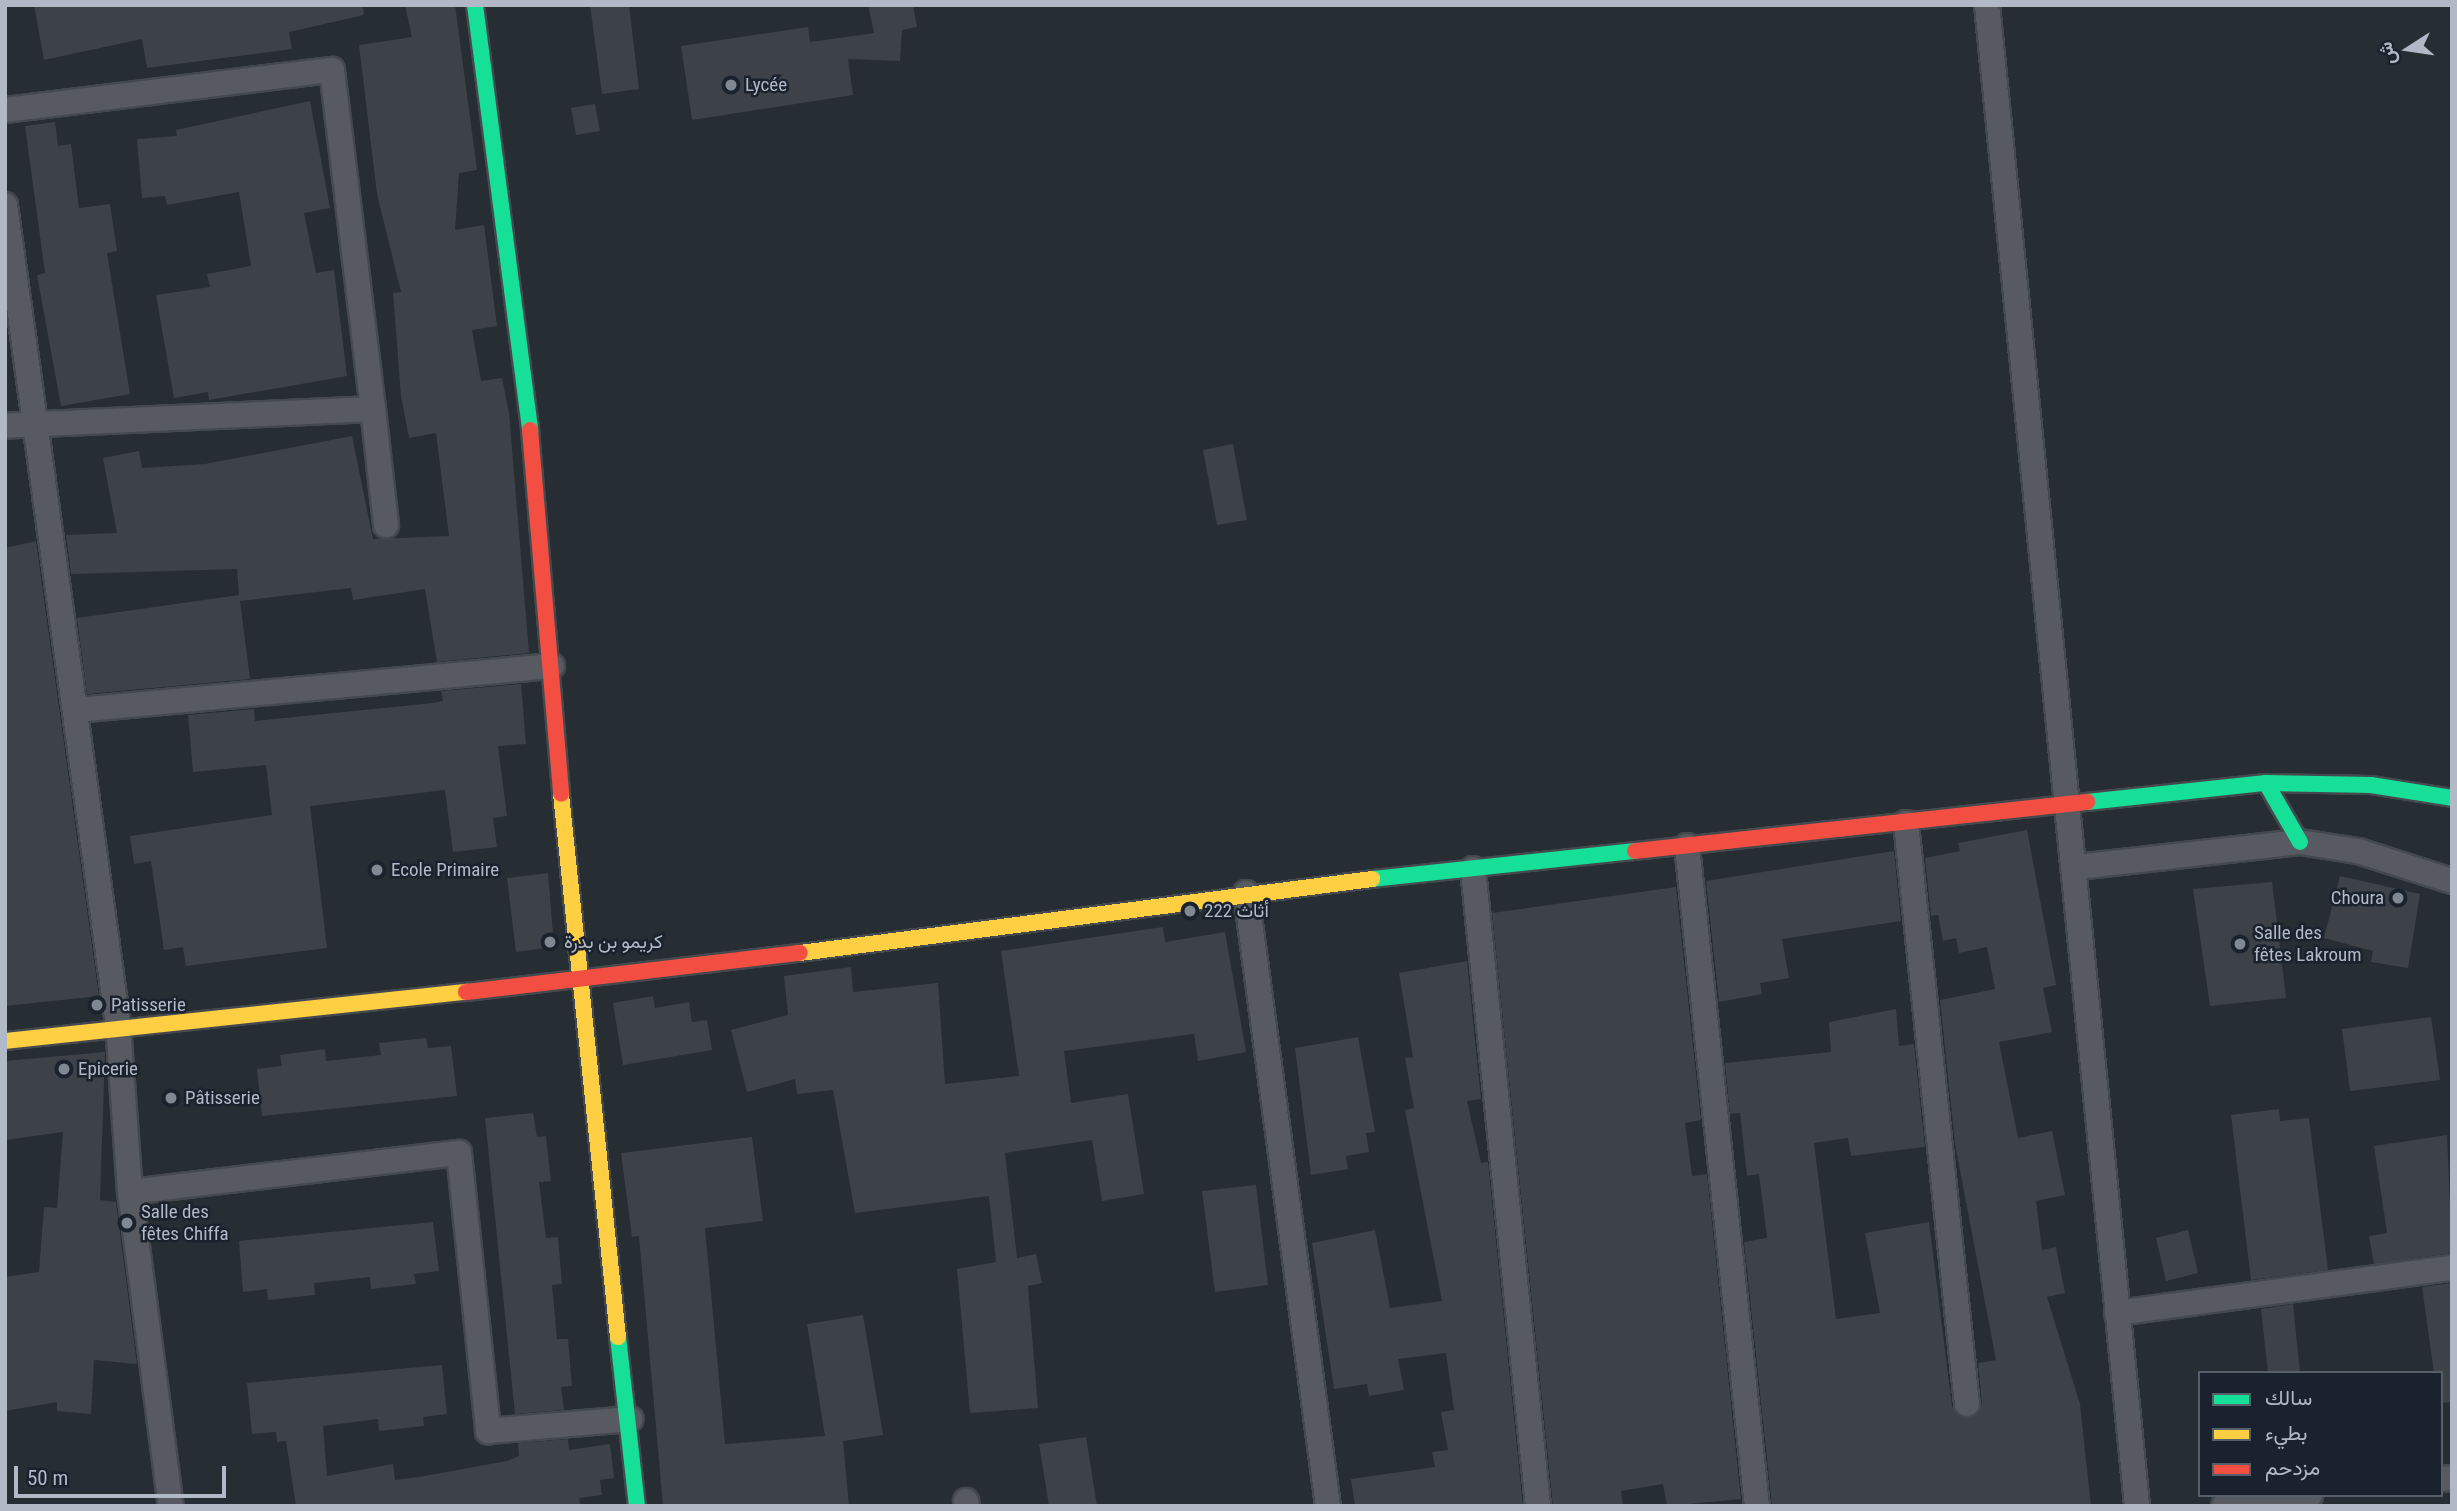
<!DOCTYPE html>
<html>
<head>
<meta charset="utf-8">
<style>
	body { margin:0 }
	#map { position:relative; width:2457px; height:1511px; overflow:hidden; background:#262d33; font-family:"Roboto Condensed",Vazirmatn,sans-serif }
	div>[style] { position:absolute }
	[style*='--x'] { left:calc(var(--x)*1px); top:calc(var(--y)*1px); width:calc(var(--w)*1px); rotate:calc(var(--a)*1deg) }
	.building>* { inset:0; background:#3d4248 }
	.roads { filter:drop-shadow(2px 0 #44494e) drop-shadow(-2px 0 #44494e) drop-shadow(0 2px #44494e) drop-shadow(0 -2px #44494e) }
	.street>* { height:24px; margin:-12px; padding:0 12px; transform-origin:12px; border-radius:12px; background:#575b61 }
	.fast>* { height:16px; margin:-8px; padding:0 8px; transform-origin:8px; border-radius:8px; background:#16e098 }
	.slow>* { height:16px; margin:-8px; padding:0 8px; transform-origin:8px; border-radius:8px; background:#ffcf43 }
	.jam>* { height:16px; margin:-8px; padding:0 8px; transform-origin:8px; border-radius:8px; background:#f24e42 }
	.dots>* { width:19px; height:19px; translate:-50% -50%; box-sizing:border-box; border:4px solid #1a232d; border-radius:50% }
	span { translate:-50% -50%; white-space:nowrap; text-align:center; line-height:1.15; -webkit-text-stroke:5px #1a232d; paint-order:stroke }
	.poi-label { font-size:19px; color:#b0b9c5 }
	.left { translate:0 -50%; text-align:left }
	.right { translate:-100% -50%; text-align:right }
	.frame { position:absolute; inset:0; border:7px solid #b0b9c5; pointer-events:none }
	.legend { position:absolute; left:2198px; top:1371px; width:245px; height:126px; box-sizing:border-box; background:#1a232d; border:2px solid #565f6a; margin:0; padding:9px 12px; list-style:none; font-size:21px; color:#b0b9c5 }
	.legend li { display:flex; align-items:center; gap:14px; height:35px }
	.legend b { width:35px; border:2px solid #565f6a }
	.north { position:absolute; left:2373px; top:14px; width:70px; height:70px; -webkit-text-stroke:5px #1a232d; paint-order:stroke; rotate:258deg; font-size:19px; font-weight:700; line-height:28px; text-align:center; color:#b0b9c5 }
	.north::after { content:''; display:block; margin:auto; width:24px; height:32px; background:#b0b9c5; clip-path:polygon(50% 0,100% 100%,50% 72%,0 100%) }
	.scale { position:absolute; left:14px; top:1466px; width:212px; height:32px; box-sizing:border-box; border:4px solid #b0b9c5; border-top:0; padding-left:9px; font-size:21px; line-height:24px; white-space:nowrap; color:#b0b9c5; -webkit-text-stroke:5px #1a232d; paint-order:stroke }
</style>
</head>
<body>
<div id="map">
	<div class="building">
		<i style="clip-path:polygon(34px 5px,363px 5px,364px 15px,289px 32px,292px 49px,147px 68px,142px 39px,44px 60px)"></i>
		<i style="clip-path:polygon(405px 5px,455px 5px,477px 170px,459px 173px,455px 230px,484px 225px,497px 326px,472px 330px,481px 381px,502px 378px,509px 413px,529px 653px,437px 662px,425px 589px,353px 600px,351px 588px,240px 601px,250px 679px,87px 694px,77px 618px,239px 595px,237px 569px,71px 574px,66px 535px,117px 533px,103px 458px,139px 451px,142px 468px,205px 464px,352px 436px,373px 539px,449px 536px,436px 433px,409px 438px,401px 396px,393px 293px,401px 292px,377px 194px,359px 45px,412px 37px)"></i>
		<i style="clip-path:polygon(590px 5px,629px 5px,639px 89px,602px 94px)"></i>
		<i style="clip-path:polygon(868px 5px,913px 5px,917px 27px,902px 30px,900px 61px,848px 59px,853px 95px,692px 120px,681px 46px,808px 27px,810px 42px,874px 33px)"></i>
		<i style="clip-path:polygon(310px 101px,330px 208px,304px 213px,316px 273px,334px 270px,347px 376px,209px 400px,208px 392px,174px 398px,156px 295px,210px 287px,207px 274px,251px 266px,239px 192px,167px 205px,165px 196px,142px 198px,137px 139px,177px 136px,176px 130px)"></i>
		<i style="clip-path:polygon(595px 104px,600px 131px,576px 135px,571px 108px)"></i>
		<i style="clip-path:polygon(55px 122px,58px 146px,71px 144px,79px 208px,110px 204px,117px 251px,107px 253px,130px 394px,61px 406px,37px 275px,45px 273px,25px 126px)"></i>
		<i style="clip-path:polygon(1233px 444px,1247px 520px,1217px 525px,1203px 450px)"></i>
		<i style="clip-path:polygon(36px 541px,99px 996px,5px 1006px,5px 548px)"></i>
		<i style="clip-path:polygon(521px 684px,526px 744px,498px 746px,507px 816px,493px 818px,497px 847px,453px 852px,445px 790px,310px 806px,327px 948px,186px 966px,183px 947px,164px 950px,151px 861px,134px 864px,130px 836px,272px 815px,266px 765px,193px 772px,188px 715px,254px 709px,255px 721px,433px 703px,443px 701px,441px 691px)"></i>
		<i style="clip-path:polygon(2027px 830px,2056px 985px,2043px 988px,2052px 1032px,1999px 1042px,2018px 1138px,2052px 1131px,2065px 1195px,2036px 1201px,2042px 1250px,2056px 1247px,2065px 1293px,2047px 1297px,2080px 1404px,2091px 1506px,1772px 1506px,1744px 1242px,1767px 1238px,1759px 1174px,1747px 1176px,1740px 1113px,1730px 1114px,1725px 1063px,1831px 1052px,1829px 1022px,1896px 1009px,1899px 1046px,1914px 1044px,1925px 1147px,1851px 1156px,1848px 1138px,1814px 1143px,1836px 1319px,1880px 1313px,1865px 1233px,1929px 1222px,1952px 1406px,1960px 1417px,1975px 1416px,1982px 1403px,1978px 1363px,1996px 1360px,1955px 1144px,1940px 1000px,1995px 989px,1987px 947px,1959px 953px,1956px 938px,1943px 941px,1938px 915px,1931px 916px,1925px 858px,1960px 851px,1958px 843px)"></i>
		<i style="clip-path:polygon(1894px 851px,1901px 921px,1782px 939px,1789px 978px,1760px 983px,1762px 994px,1719px 1002px,1706px 881px)"></i>
		<i style="clip-path:polygon(548px 873px,554px 947px,516px 952px,507px 878px)"></i>
		<i style="clip-path:polygon(2340px 876px,2420px 894px,2408px 968px,2371px 962px,2373px 951px,2324px 938px)"></i>
		<i style="clip-path:polygon(2272px 882px,2286px 998px,2210px 1006px,2193px 889px)"></i>
		<i style="clip-path:polygon(1676px 887px,1701px 1120px,1685px 1123px,1692px 1176px,1707px 1174px,1741px 1499px,1667px 1506px,1663px 1484px,1621px 1491px,1623px 1506px,1553px 1506px,1492px 913px)"></i>
		<i style="clip-path:polygon(1163px 927px,1165px 942px,1225px 932px,1246px 1052px,1198px 1061px,1194px 1034px,1064px 1051px,1071px 1103px,1128px 1094px,1144px 1194px,1102px 1201px,1092px 1140px,1005px 1153px,1017px 1258px,1036px 1254px,1042px 1283px,1028px 1286px,1038px 1408px,970px 1413px,957px 1269px,996px 1262px,989px 1196px,855px 1213px,833px 1090px,797px 1094px,795px 1079px,747px 1092px,731px 1030px,788px 1015px,784px 976px,851px 967px,853px 992px,938px 983px,945px 1084px,1019px 1076px,1001px 951px)"></i>
		<i style="clip-path:polygon(1467px 961px,1481px 1099px,1467px 1101px,1481px 1163px,1488px 1162px,1523px 1506px,1355px 1506px,1351px 1479px,1435px 1467px,1432px 1452px,1448px 1450px,1441px 1412px,1454px 1410px,1446px 1353px,1398px 1359px,1404px 1390px,1369px 1396px,1367px 1384px,1334px 1389px,1312px 1243px,1375px 1230px,1390px 1308px,1442px 1301px,1405px 1110px,1414px 1108px,1405px 1058px,1413px 1057px,1399px 973px)"></i>
		<i style="clip-path:polygon(653px 996px,655px 1008px,689px 1002px,692px 1022px,707px 1020px,712px 1050px,623px 1065px,613px 1003px)"></i>
		<i style="clip-path:polygon(2431px 1017px,2440px 1080px,2350px 1091px,2342px 1029px)"></i>
		<i style="clip-path:polygon(1358px 1037px,1375px 1132px,1366px 1133px,1369px 1152px,1346px 1156px,1348px 1169px,1311px 1175px,1295px 1048px)"></i>
		<i style="clip-path:polygon(426px 1038px,428px 1048px,451px 1046px,457px 1096px,262px 1116px,257px 1069px,282px 1066px,280px 1055px,325px 1049px,326px 1061px,381px 1055px,379px 1043px)"></i>
		<i style="clip-path:polygon(105px 1052px,100px 1200px,116px 1202px,137px 1364px,94px 1360px,91px 1414px,57px 1411px,57px 1402px,5px 1411px,5px 1277px,39px 1272px,44px 1207px,57px 1208px,63px 1132px,5px 1140px,5px 1061px)"></i>
		<i style="clip-path:polygon(2279px 1109px,2280px 1121px,2309px 1118px,2328px 1270px,2251px 1280px,2231px 1115px)"></i>
		<i style="clip-path:polygon(533px 1113px,537px 1137px,546px 1136px,551px 1181px,539px 1182px,546px 1238px,558px 1237px,562px 1284px,552px 1285px,557px 1339px,568px 1339px,572px 1386px,561px 1387px,564px 1410px,515px 1414px,485px 1118px)"></i>
		<i style="clip-path:polygon(2447px 1135px,2452px 1253px,2374px 1264px,2369px 1236px,2387px 1233px,2374px 1146px)"></i>
		<i style="clip-path:polygon(752px 1137px,763px 1221px,705px 1228px,725px 1444px,825px 1436px,807px 1324px,863px 1315px,883px 1435px,843px 1441px,849px 1506px,663px 1506px,639px 1236px,632px 1237px,621px 1153px)"></i>
		<i style="clip-path:polygon(1256px 1185px,1268px 1285px,1215px 1292px,1202px 1191px)"></i>
		<i style="clip-path:polygon(433px 1222px,439px 1271px,414px 1274px,416px 1284px,371px 1289px,370px 1277px,314px 1283px,315px 1295px,268px 1300px,267px 1289px,243px 1292px,239px 1241px)"></i>
		<i style="clip-path:polygon(2188px 1230px,2198px 1273px,2166px 1281px,2156px 1238px)"></i>
		<i style="clip-path:polygon(2452px 1283px,2452px 1402px,2441px 1403px,2441px 1373px,2434px 1373px,2422px 1287px)"></i>
		<i style="clip-path:polygon(2293px 1304px,2300px 1373px,2268px 1373px,2261px 1309px)"></i>
		<i style="clip-path:polygon(442px 1365px,447px 1414px,423px 1417px,424px 1426px,379px 1431px,378px 1419px,323px 1426px,327px 1476px,393px 1464px,395px 1480px,419px 1477px,507px 1461px,519px 1456px,518px 1443px,568px 1439px,569px 1450px,610px 1444px,614px 1478px,600px 1480px,602px 1495px,579px 1498px,581px 1506px,296px 1506px,286px 1441px,277px 1442px,276px 1432px,252px 1434px,247px 1383px)"></i>
		<i style="clip-path:polygon(1086px 1437px,1097px 1506px,1049px 1506px,1039px 1444px)"></i>
	</div>
	<div class="roads">
		<div class="street">
			<i style="--x:1987;--y:5;--w:1508;--a:84.29"></i>
			<i style="--x:5;--y:110;--w:329;--a:-7"></i>
			<i style="--x:332;--y:70;--w:341;--a:83.1"></i>
			<i style="--x:373;--y:409;--w:368;--a:177.4"></i>
			<i style="--x:5;--y:205;--w:828;--a:82.15"></i>
			<i style="--x:118;--y:1025;--w:167;--a:85.9"></i>
			<i style="--x:130;--y:1192;--w:317;--a:82.6"></i>
			<i style="--x:373;--y:409;--w:117;--a:83.6"></i>
			<i style="--x:77;--y:710;--w:477;--a:-5.3"></i>
			<i style="--x:1906;--y:823;--w:584;--a:84.01"></i>
			<i style="--x:1687;--y:846;--w:664;--a:83.95"></i>
			<i style="--x:2077;--y:867;--w:224;--a:-6.4"></i>
			<i style="--x:2300;--y:842;--w:59;--a:8.8"></i>
			<i style="--x:2358;--y:851;--w:99;--a:17.7"></i>
			<i style="--x:1473;--y:869;--w:640;--a:84.17"></i>
			<i style="--x:1246;--y:893;--w:618;--a:82.38"></i>
			<i style="--x:130;--y:1192;--w:331;--a:-6.8"></i>
			<i style="--x:459;--y:1153;--w:280;--a:84"></i>
			<i style="--x:488;--y:1431;--w:143;--a:-4.8"></i>
			<i style="--x:2117;--y:1313;--w:338;--a:-7.7"></i>
			<i style="--x:2441;--y:1479;--w:11;--a:-5"></i>
			<i style="--x:966;--y:1501;--w:5;--a:79"></i>
			<i style="--x:2224;--y:1506;--w:87;--a:-7.3"></i>
		</div>
		<div class="fast">
			<i style="--x:475;--y:5;--w:429;--a:82.6"></i>
			<i style="--x:2266;--y:783;--w:68;--a:60"></i>
			<i style="--x:2087;--y:802;--w:180;--a:-6.1"></i>
			<i style="--x:2266;--y:783;--w:105;--a:1.1"></i>
			<i style="--x:2371;--y:785;--w:82;--a:9.1"></i>
			<i style="--x:1372;--y:879;--w:264;--a:-6.1"></i>
			<i style="--x:618;--y:1337;--w:170;--a:83.6"></i>
		</div>
		<div class="slow">
			<i style="--x:561;--y:794;--w:546;--a:84.01"></i>
			<i style="--x:800;--y:953;--w:577;--a:-7.37"></i>
			<i style="--x:5;--y:1041;--w:464;--a:-6.1"></i>
		</div>
		<div class="jam">
			<i style="--x:530;--y:430;--w:365;--a:85.1"></i>
			<i style="--x:1635;--y:851;--w:455;--a:-6.2"></i>
			<i style="--x:466;--y:992;--w:336;--a:-6.7"></i>
		</div>
	</div>
	<div class="dots">
		<i style="left:731px;top:85px;background:#808892"></i>
		<i style="left:377px;top:870px;background:#808892"></i>
		<i style="left:2398px;top:898px;background:#808892"></i>
		<i style="left:1190px;top:911px;background:#808892"></i>
		<i style="left:550px;top:942px;background:#808892"></i>
		<i style="left:2240px;top:944px;background:#808892"></i>
		<i style="left:97px;top:1005px;background:#808892"></i>
		<i style="left:64px;top:1069px;background:#808892"></i>
		<i style="left:171px;top:1098px;background:#808892"></i>
		<i style="left:127px;top:1223px;background:#808892"></i>
	</div>
	<div class="poi-label">
		<span class="left" style="left:745px;top:85px">Lycée</span>
		<span class="left" style="left:391px;top:870px">Ecole Primaire</span>
		<span class="right" style="left:2384px;top:898px">Choura</span>
		<span class="left" style="left:1204px;top:911px">أثاث 222</span>
		<span class="left" style="left:2254px;top:944px">Salle des<br>fêtes Lakroum</span>
		<span class="left" style="left:564px;top:942px">كريمو بن بدرة</span>
		<span class="left" style="left:111px;top:1005px">Patisserie</span>
		<span class="left" style="left:78px;top:1069px">Epicerie</span>
		<span class="left" style="left:185px;top:1098px">Pâtisserie</span>
		<span class="left" style="left:141px;top:1223px">Salle des<br>fêtes Chiffa</span>
	</div>
	<div class="frame"></div>
	<ul class="legend">
	<li><b style="height:9px;background:#16e098"></b>سالك</li>
	<li><b style="height:9px;background:#ffcf43"></b>بطيء</li>
	<li><b style="height:9px;background:#f24e42"></b>مزدحم</li>
	</ul>
	<div class="north">ش</div>
	<div class="scale">50 m</div>
</div>
</body>
</html>
